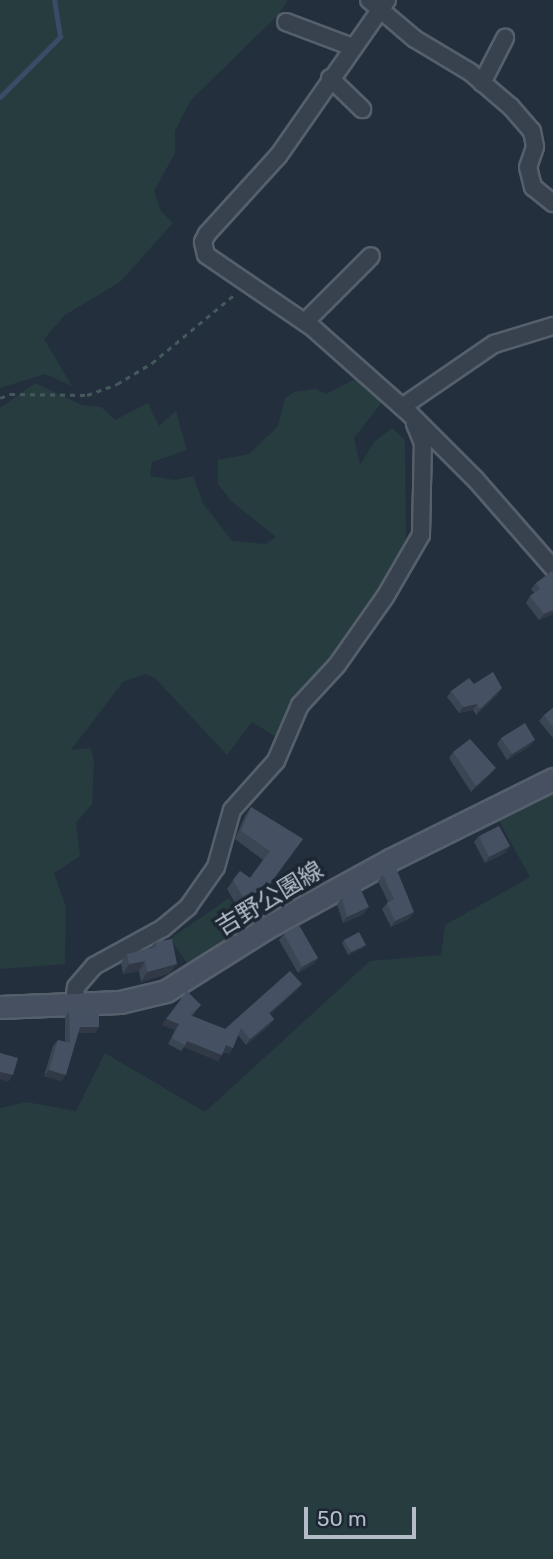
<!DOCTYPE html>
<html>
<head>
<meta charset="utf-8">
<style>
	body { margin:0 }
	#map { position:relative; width:553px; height:1559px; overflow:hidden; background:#242f3e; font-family:Rubik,"Noto Sans JP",sans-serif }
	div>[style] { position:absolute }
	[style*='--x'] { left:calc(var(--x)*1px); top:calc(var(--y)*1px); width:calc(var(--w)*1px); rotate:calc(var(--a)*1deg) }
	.green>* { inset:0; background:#263c3f }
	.stream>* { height:4.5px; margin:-2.25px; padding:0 2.25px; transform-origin:2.25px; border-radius:2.25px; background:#394c67 }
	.path>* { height:2.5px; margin-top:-1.25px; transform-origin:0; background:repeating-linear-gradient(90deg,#44595c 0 5px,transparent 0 10px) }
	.roads { filter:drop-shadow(2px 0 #565f6c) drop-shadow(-2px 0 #565f6c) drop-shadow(0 2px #565f6c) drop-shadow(0 -2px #565f6c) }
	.minor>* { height:16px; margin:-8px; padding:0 8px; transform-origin:8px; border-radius:8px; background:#38414e }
	.secondary>* { height:21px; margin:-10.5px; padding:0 10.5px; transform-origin:10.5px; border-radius:10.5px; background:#465061 }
	.wall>* { inset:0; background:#3b4654 }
	.shaded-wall>* { inset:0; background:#303945 }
	.building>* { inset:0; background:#455162 }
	span { translate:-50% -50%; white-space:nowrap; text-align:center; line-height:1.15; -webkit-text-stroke:7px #1d2633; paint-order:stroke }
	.street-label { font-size:24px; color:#b4bcc9 }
	.scale { position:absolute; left:304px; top:1507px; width:112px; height:32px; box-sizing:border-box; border:4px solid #b4bcc9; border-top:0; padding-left:9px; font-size:21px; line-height:24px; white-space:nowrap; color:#b4bcc9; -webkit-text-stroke:5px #1d2633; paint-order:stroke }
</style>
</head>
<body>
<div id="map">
	<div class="green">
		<i style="clip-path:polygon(0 0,288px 0,279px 14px,190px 101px,175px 131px,175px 153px,154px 191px,161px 211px,173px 223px,120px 282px,65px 315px,44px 339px,72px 386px,45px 374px,0 388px)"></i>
		<i style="clip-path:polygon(361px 376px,386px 397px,354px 438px,360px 465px,374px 442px,392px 428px,405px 440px,406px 546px,388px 571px,379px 598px,275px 736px,252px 722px,227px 755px,155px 678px,145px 674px,123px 682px,71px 750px,91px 748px,94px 761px,92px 804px,76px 823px,80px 856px,54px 873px,66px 907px,65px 964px,0 969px,0 408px,35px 383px,82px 405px,101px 407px,115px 420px,148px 403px,159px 426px,176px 411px,187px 450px,152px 462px,150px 476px,174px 480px,193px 476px,203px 503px,232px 541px,266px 544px,276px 537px,232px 502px,218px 484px,218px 460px,249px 454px,278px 426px,285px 398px,294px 392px,316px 389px,326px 394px)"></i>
		<i style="clip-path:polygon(553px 790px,553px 1559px,0 1559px,0 1108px,26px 1102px,76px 1111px,105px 1053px,205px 1112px,370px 961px,441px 955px,445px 925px,530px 877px,497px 817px)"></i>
		<i style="clip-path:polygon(229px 898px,249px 927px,191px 968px,170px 939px)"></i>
	</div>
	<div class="stream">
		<i style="--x:0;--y:97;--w:85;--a:-45"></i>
		<i style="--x:60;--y:37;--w:37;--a:-99"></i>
	</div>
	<div class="path">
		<i style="--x:0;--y:398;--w:11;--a:-22"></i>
		<i style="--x:10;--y:394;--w:77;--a:0.7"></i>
		<i style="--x:87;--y:395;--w:32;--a:-20"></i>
		<i style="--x:117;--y:384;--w:41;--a:-31"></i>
		<i style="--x:152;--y:363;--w:108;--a:-39.7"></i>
	</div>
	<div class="roads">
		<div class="minor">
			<i style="--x:369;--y:0;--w:60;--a:40.3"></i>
			<i style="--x:415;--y:39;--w:64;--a:31"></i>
			<i style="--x:470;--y:72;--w:54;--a:40.5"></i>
			<i style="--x:511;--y:107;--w:32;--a:49"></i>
			<i style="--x:532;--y:131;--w:16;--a:79"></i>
			<i style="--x:535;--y:147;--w:21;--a:109"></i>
			<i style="--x:528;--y:167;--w:21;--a:76"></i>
			<i style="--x:533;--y:187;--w:26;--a:39"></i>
			<i style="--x:387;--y:0;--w:190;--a:124.9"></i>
			<i style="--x:278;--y:156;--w:105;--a:132.3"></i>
			<i style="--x:207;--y:234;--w:9;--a:117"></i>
			<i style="--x:203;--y:242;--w:13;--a:77"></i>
			<i style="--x:206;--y:255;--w:130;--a:34.3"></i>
			<i style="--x:313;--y:328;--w:130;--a:41.6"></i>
			<i style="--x:410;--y:414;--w:93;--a:45"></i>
			<i style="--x:476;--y:480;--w:117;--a:48.8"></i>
			<i style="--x:286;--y:22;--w:71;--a:20.7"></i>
			<i style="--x:330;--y:78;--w:45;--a:44.1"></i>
			<i style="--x:482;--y:83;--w:51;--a:-62.9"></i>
			<i style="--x:305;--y:322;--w:93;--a:-45"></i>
			<i style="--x:402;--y:407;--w:112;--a:-34.4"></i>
			<i style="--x:494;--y:344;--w:62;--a:-17"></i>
			<i style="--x:74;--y:1005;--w:18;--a:-84"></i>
			<i style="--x:76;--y:987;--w:28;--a:-49"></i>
			<i style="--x:94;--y:966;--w:79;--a:-28.8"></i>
			<i style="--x:163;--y:928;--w:33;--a:-40"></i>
			<i style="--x:188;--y:907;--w:49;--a:-55"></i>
			<i style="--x:216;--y:867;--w:59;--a:-74.3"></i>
			<i style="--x:232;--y:810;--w:66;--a:-48.1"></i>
			<i style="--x:276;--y:761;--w:61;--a:-66.8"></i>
			<i style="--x:300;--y:705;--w:54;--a:-47.2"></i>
			<i style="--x:337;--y:665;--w:83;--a:-54.8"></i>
			<i style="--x:385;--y:597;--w:72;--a:-59.9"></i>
			<i style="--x:421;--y:535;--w:92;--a:-88.8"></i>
			<i style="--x:423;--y:443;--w:21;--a:-113"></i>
		</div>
		<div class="secondary">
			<i style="--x:0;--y:1007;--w:120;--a:-2.4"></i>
			<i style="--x:120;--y:1002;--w:47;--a:-13.4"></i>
			<i style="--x:166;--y:991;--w:118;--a:-32.2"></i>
			<i style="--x:266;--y:928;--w:141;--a:-28.7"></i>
			<i style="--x:390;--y:860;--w:182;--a:-26.4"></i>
		</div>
	</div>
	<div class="wall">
		<i style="clip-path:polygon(553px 572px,553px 614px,539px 620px,526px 603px,530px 596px,534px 593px,531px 589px,536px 583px)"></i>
		<i style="clip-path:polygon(474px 684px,498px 694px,476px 715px,473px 710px,459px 713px,447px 697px,451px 691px)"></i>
		<i style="clip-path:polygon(553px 708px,553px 738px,539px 721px,544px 715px)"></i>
		<i style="clip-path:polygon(501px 738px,530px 746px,507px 760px,497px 744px)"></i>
		<i style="clip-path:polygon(453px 752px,491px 774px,471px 792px,449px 758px)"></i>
		<i style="clip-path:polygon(251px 807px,303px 839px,262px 895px,258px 892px,240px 911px,227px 889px,240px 871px,250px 878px,263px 860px,235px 839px,245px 816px)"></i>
		<i style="clip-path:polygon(479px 836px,510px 846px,505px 853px,485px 863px,474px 842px)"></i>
		<i style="clip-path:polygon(383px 875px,410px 918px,391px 927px,382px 909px,388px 902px,378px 881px)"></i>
		<i style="clip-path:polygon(342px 898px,364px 914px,343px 923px,337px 904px)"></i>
		<i style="clip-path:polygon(284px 934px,318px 958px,313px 964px,298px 973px,279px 940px)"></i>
		<i style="clip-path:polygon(344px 940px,363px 948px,348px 955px,342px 943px)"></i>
		<i style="clip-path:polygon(155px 942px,170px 973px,141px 982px,139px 971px,123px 974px,121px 963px,127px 954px,151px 948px)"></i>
		<i style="clip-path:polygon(298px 989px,270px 1014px,274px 1019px,270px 1025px,246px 1045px,238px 1035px,233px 1048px,229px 1054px,223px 1052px,218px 1061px,184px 1047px,181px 1051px,168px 1044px,175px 1030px,162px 1025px,201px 1005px,192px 1016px,225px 1029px)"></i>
		<i style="clip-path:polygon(69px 1011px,95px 1033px,78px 1033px,62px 1081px,44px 1076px,53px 1046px,58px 1040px,65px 1042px,65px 1017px)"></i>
	</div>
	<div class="shaded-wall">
		<i style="clip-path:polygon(553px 610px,553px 614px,539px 620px,544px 614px)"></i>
		<i style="clip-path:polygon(502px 688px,498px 694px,476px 715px,480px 709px)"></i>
		<i style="clip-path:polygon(477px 704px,473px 710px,459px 713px,463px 707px)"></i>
		<i style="clip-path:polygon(535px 740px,530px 746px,507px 760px,512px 754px)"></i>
		<i style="clip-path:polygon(496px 768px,491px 774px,471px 792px,476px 786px)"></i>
		<i style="clip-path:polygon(510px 846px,505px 853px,485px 863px,489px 857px)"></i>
		<i style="clip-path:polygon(264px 884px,258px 892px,240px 911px,246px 902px)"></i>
		<i style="clip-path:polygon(369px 907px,364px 914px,343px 923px,347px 917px)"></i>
		<i style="clip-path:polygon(414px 912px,410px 918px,391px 927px,395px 921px)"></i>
		<i style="clip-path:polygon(366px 945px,363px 948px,348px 955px,351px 952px)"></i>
		<i style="clip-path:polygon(318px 958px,313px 964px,298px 973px,302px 967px)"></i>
		<i style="clip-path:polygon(145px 961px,139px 971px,123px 974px,129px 964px)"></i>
		<i style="clip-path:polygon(177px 964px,170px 973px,141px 982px,147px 972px)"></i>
		<i style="clip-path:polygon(302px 984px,298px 989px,265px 1019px,269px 1013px)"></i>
		<i style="clip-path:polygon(166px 1019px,179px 1024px,175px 1030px,162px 1025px)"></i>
		<i style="clip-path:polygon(274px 1019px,270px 1025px,246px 1045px,250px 1039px)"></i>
		<i style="clip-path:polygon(80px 1027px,99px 1027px,95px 1033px,76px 1033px)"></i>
		<i style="clip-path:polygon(187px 1041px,222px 1055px,218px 1061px,184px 1047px)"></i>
		<i style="clip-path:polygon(226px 1045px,233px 1048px,229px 1054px,222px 1051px)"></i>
		<i style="clip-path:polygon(49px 1070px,66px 1075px,62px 1081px,44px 1076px)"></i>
		<i style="clip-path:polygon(0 1072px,13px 1075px,8px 1082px,0 1079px)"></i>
	</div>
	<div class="building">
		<i style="clip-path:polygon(552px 571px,553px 572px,553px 610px,544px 614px,530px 596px,540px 589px,536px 583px)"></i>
		<i style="clip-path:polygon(493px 672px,502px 688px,480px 709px,477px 704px,463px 707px,451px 691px,469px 678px,474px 684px)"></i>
		<i style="clip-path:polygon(553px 708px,553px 727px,544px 715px)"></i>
		<i style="clip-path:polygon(525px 723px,535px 740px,512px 754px,501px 738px)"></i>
		<i style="clip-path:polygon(470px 739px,496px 768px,476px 786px,453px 752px)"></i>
		<i style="clip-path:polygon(251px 807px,303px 839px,268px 886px,264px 884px,246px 902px,233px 880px,240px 871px,250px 878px,270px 851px,241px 831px)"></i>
		<i style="clip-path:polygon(499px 826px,510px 846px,489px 857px,479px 836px)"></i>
		<i style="clip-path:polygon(396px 868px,414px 912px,395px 921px,387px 903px,394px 899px,383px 875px)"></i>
		<i style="clip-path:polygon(360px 888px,369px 907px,347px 917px,342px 898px)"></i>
		<i style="clip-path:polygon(299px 925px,318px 958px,302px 967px,284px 934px)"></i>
		<i style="clip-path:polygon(359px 932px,366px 945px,351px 952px,344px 940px)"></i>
		<i style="clip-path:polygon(172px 939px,177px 964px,147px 972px,145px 961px,129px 964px,127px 954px,156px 947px,155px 942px)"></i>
		<i style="clip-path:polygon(290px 971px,302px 984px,269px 1013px,274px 1019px,250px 1039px,241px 1028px,233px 1048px,226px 1045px,222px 1055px,187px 1041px,185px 1045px,172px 1038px,179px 1024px,166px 1019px,187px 991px,201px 1005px,190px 1015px,225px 1029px)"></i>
		<i style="clip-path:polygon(99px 1010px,99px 1027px,80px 1027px,66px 1075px,49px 1070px,58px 1040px,70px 1043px,69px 1011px)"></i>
		<i style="clip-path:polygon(0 1053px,18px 1058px,13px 1075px,0 1072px)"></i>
	</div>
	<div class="street-label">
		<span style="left:270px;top:899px;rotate:-31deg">吉野公園線</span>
	</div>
	<div class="scale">50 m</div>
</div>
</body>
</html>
